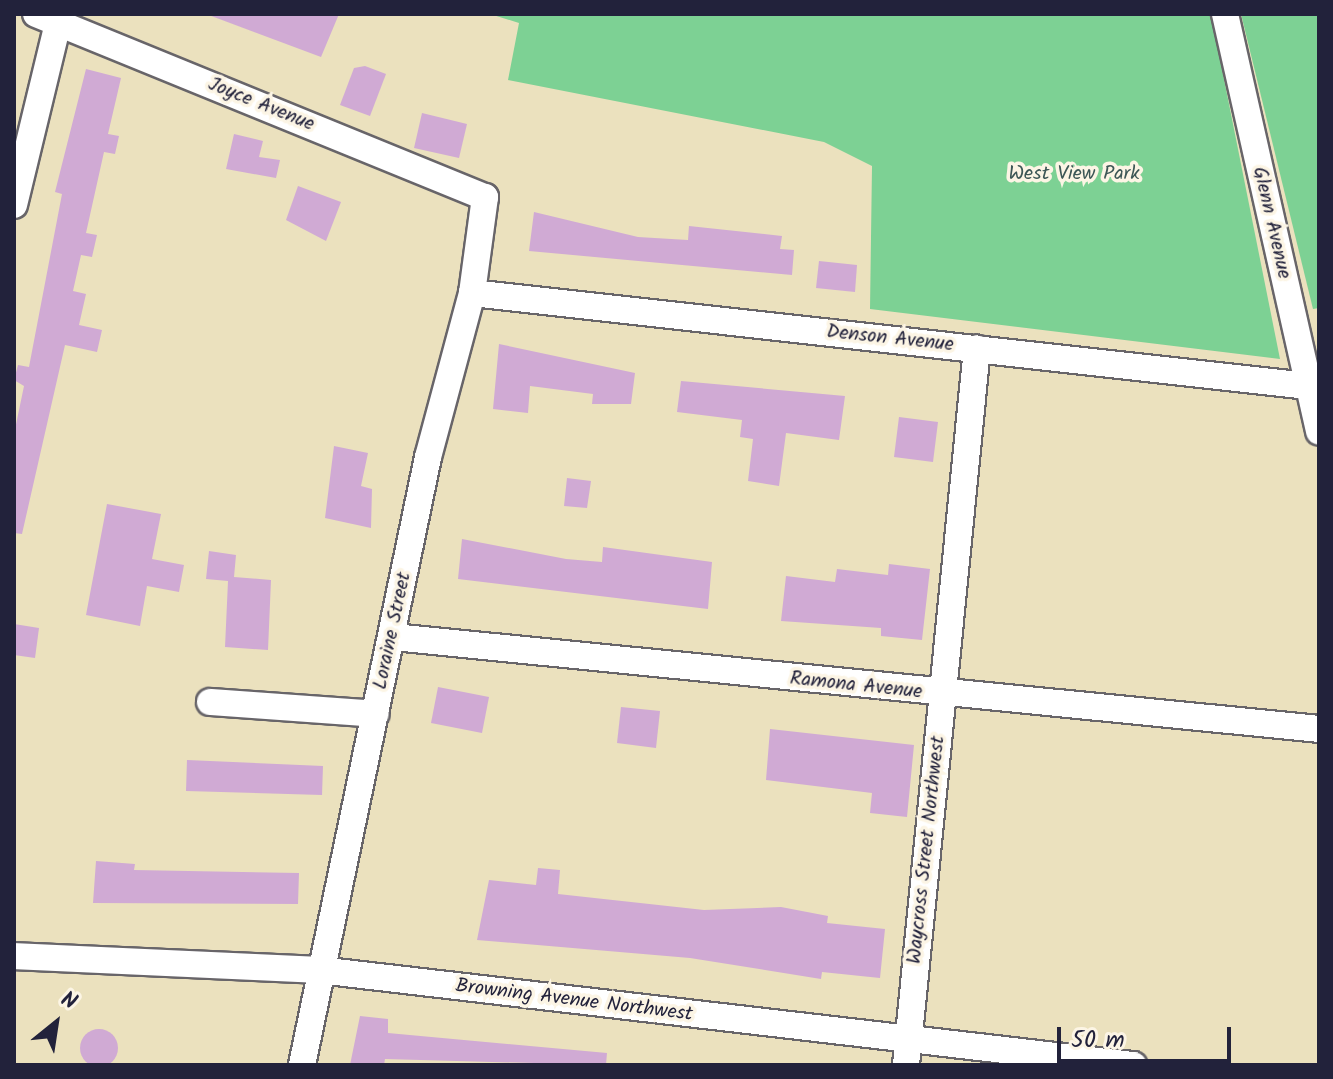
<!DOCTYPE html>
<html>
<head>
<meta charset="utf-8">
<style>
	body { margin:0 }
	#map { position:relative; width:1333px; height:1079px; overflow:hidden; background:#ebe1be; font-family:Kalam,sans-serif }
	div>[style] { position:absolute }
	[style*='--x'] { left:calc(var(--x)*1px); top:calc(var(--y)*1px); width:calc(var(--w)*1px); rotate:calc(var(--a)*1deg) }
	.green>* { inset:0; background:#7dd194 }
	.building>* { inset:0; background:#d0aad4 }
	.round { border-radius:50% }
	.roads { filter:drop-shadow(2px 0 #686569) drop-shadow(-2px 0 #686569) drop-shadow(0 2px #686569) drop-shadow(0 -2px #686569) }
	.minor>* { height:26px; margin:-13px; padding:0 13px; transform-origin:13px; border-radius:13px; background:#fff }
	span { translate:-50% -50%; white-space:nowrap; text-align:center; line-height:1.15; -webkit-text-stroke:7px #fcf5e5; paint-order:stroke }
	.street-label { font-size:20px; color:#22223b }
	.park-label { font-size:20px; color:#3d5756 }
	.frame { position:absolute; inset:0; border:16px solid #22223b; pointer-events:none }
	.north { position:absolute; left:16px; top:983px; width:80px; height:80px; -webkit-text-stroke:6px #fcf5e5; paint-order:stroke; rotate:30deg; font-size:22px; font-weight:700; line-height:32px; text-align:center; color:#22223b }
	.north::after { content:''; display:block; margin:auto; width:28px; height:36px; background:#22223b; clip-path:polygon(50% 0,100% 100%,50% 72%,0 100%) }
	.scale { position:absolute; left:1057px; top:1027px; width:174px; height:36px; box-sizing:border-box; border:4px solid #22223b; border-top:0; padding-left:10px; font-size:24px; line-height:28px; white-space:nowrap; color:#22223b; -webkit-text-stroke:6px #fcf5e5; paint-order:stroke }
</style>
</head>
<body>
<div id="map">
	<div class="green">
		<i style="clip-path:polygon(490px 14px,1211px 14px,1280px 359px,870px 309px,872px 166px,824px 142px,508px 80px,519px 23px)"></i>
		<i style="clip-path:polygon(1241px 14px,1319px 14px,1319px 308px,1313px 309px)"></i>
	</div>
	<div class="building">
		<i style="clip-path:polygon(206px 14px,339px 14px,321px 57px)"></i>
		<i style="clip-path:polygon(365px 66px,386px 74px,370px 116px,340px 105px,354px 68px)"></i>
		<i style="clip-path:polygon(86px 69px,121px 78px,108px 134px,119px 136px,115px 154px,104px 152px,86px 233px,97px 235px,92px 257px,81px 255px,73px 291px,86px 294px,79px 325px,102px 330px,97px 352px,65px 345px,22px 534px,14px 533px,14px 434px,24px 386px,14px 380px,18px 365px,29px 367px,62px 194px,55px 192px)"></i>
		<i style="clip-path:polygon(422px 113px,467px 124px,459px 158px,414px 148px)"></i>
		<i style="clip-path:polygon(234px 134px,263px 141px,259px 157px,280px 160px,276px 178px,226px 169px)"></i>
		<i style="clip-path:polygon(298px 186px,341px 202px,326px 241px,286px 220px)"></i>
		<i style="clip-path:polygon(534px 212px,638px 237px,688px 240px,689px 226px,782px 236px,780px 249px,794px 250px,792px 275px,529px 251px)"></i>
		<i style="clip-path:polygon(819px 261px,857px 265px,855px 292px,816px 288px)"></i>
		<i style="clip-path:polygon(499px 344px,635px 373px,631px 404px,592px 404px,593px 394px,530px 386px,528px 413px,493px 409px)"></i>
		<i style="clip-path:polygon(681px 381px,845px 396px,839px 440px,786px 433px,779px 486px,748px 481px,753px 439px,740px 437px,742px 420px,677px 412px)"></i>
		<i style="clip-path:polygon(899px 417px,938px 422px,933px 462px,894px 457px)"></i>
		<i style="clip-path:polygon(334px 446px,368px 453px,361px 486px,372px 489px,371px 528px,325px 518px)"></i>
		<i style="clip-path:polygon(567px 478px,591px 481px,587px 508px,564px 506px)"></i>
		<i style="clip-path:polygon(107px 504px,161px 514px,152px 559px,184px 565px,179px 592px,147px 586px,140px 626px,86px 615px)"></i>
		<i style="clip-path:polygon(462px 539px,566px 559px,602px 562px,603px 547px,712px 562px,708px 609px,458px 579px)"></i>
		<i style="clip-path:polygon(209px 551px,236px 555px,234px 577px,271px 580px,268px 650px,225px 647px,228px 581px,206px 579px)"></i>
		<i style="clip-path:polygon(889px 564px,930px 569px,922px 640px,881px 636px,881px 628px,781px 621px,786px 576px,835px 582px,837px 569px,888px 575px)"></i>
		<i style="clip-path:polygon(14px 624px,39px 628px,35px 658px,14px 655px)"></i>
		<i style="clip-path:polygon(438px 687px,489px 697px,482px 733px,431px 723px)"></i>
		<i style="clip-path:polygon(621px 707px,660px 711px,656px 748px,617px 743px)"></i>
		<i style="clip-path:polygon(770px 729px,914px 745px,907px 817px,870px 813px,872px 793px,766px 780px)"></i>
		<i style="clip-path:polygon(187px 760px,323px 766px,322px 795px,186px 791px)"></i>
		<i style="clip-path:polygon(96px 861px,135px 864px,134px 870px,299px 873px,298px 904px,93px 903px)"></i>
		<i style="clip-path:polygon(538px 868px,560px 870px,558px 894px,704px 910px,781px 907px,828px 916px,827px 923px,885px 929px,880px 978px,822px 972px,821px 979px,690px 958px,477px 940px,489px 880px,536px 885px)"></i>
		<i style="clip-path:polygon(360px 1016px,388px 1019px,388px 1033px,607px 1053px,606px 1065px,385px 1059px,384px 1065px,350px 1065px)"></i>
		<i class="round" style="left:80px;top:1029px;width:38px;height:38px"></i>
	</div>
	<div class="roads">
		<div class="minor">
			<i style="--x:36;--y:14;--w:485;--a:22.2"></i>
			<i style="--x:485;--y:197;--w:97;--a:97.7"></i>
			<i style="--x:472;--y:293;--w:170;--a:105"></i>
			<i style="--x:428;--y:457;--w:621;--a:101.71"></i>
			<i style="--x:1225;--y:14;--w:428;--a:77.3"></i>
			<i style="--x:14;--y:205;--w:187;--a:-76.4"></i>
			<i style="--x:472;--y:293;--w:841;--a:6.35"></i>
			<i style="--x:393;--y:637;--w:931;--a:5.67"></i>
			<i style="--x:210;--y:702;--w:166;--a:4.1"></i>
			<i style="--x:14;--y:956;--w:305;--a:2.6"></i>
			<i style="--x:319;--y:970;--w:820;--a:6.66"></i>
			<i style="--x:906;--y:1065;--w:720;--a:-84.34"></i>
		</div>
	</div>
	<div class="street-label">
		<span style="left:261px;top:105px;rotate:22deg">Joyce Avenue</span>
		<span style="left:1271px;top:223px;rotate:77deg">Glenn Avenue</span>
		<span style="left:890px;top:339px;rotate:6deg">Denson Avenue</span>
		<span style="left:393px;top:631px;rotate:-78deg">Loraine Street</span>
		<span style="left:856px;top:686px;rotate:6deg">Ramona Avenue</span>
		<span style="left:927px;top:850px;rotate:-84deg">Waycross Street Northwest</span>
		<span style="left:574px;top:1001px;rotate:7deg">Browning Avenue Northwest</span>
	</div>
	<div class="park-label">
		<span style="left:1074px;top:174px">West View Park</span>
	</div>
	<div class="frame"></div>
	<div class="north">N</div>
	<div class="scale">50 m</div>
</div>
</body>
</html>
